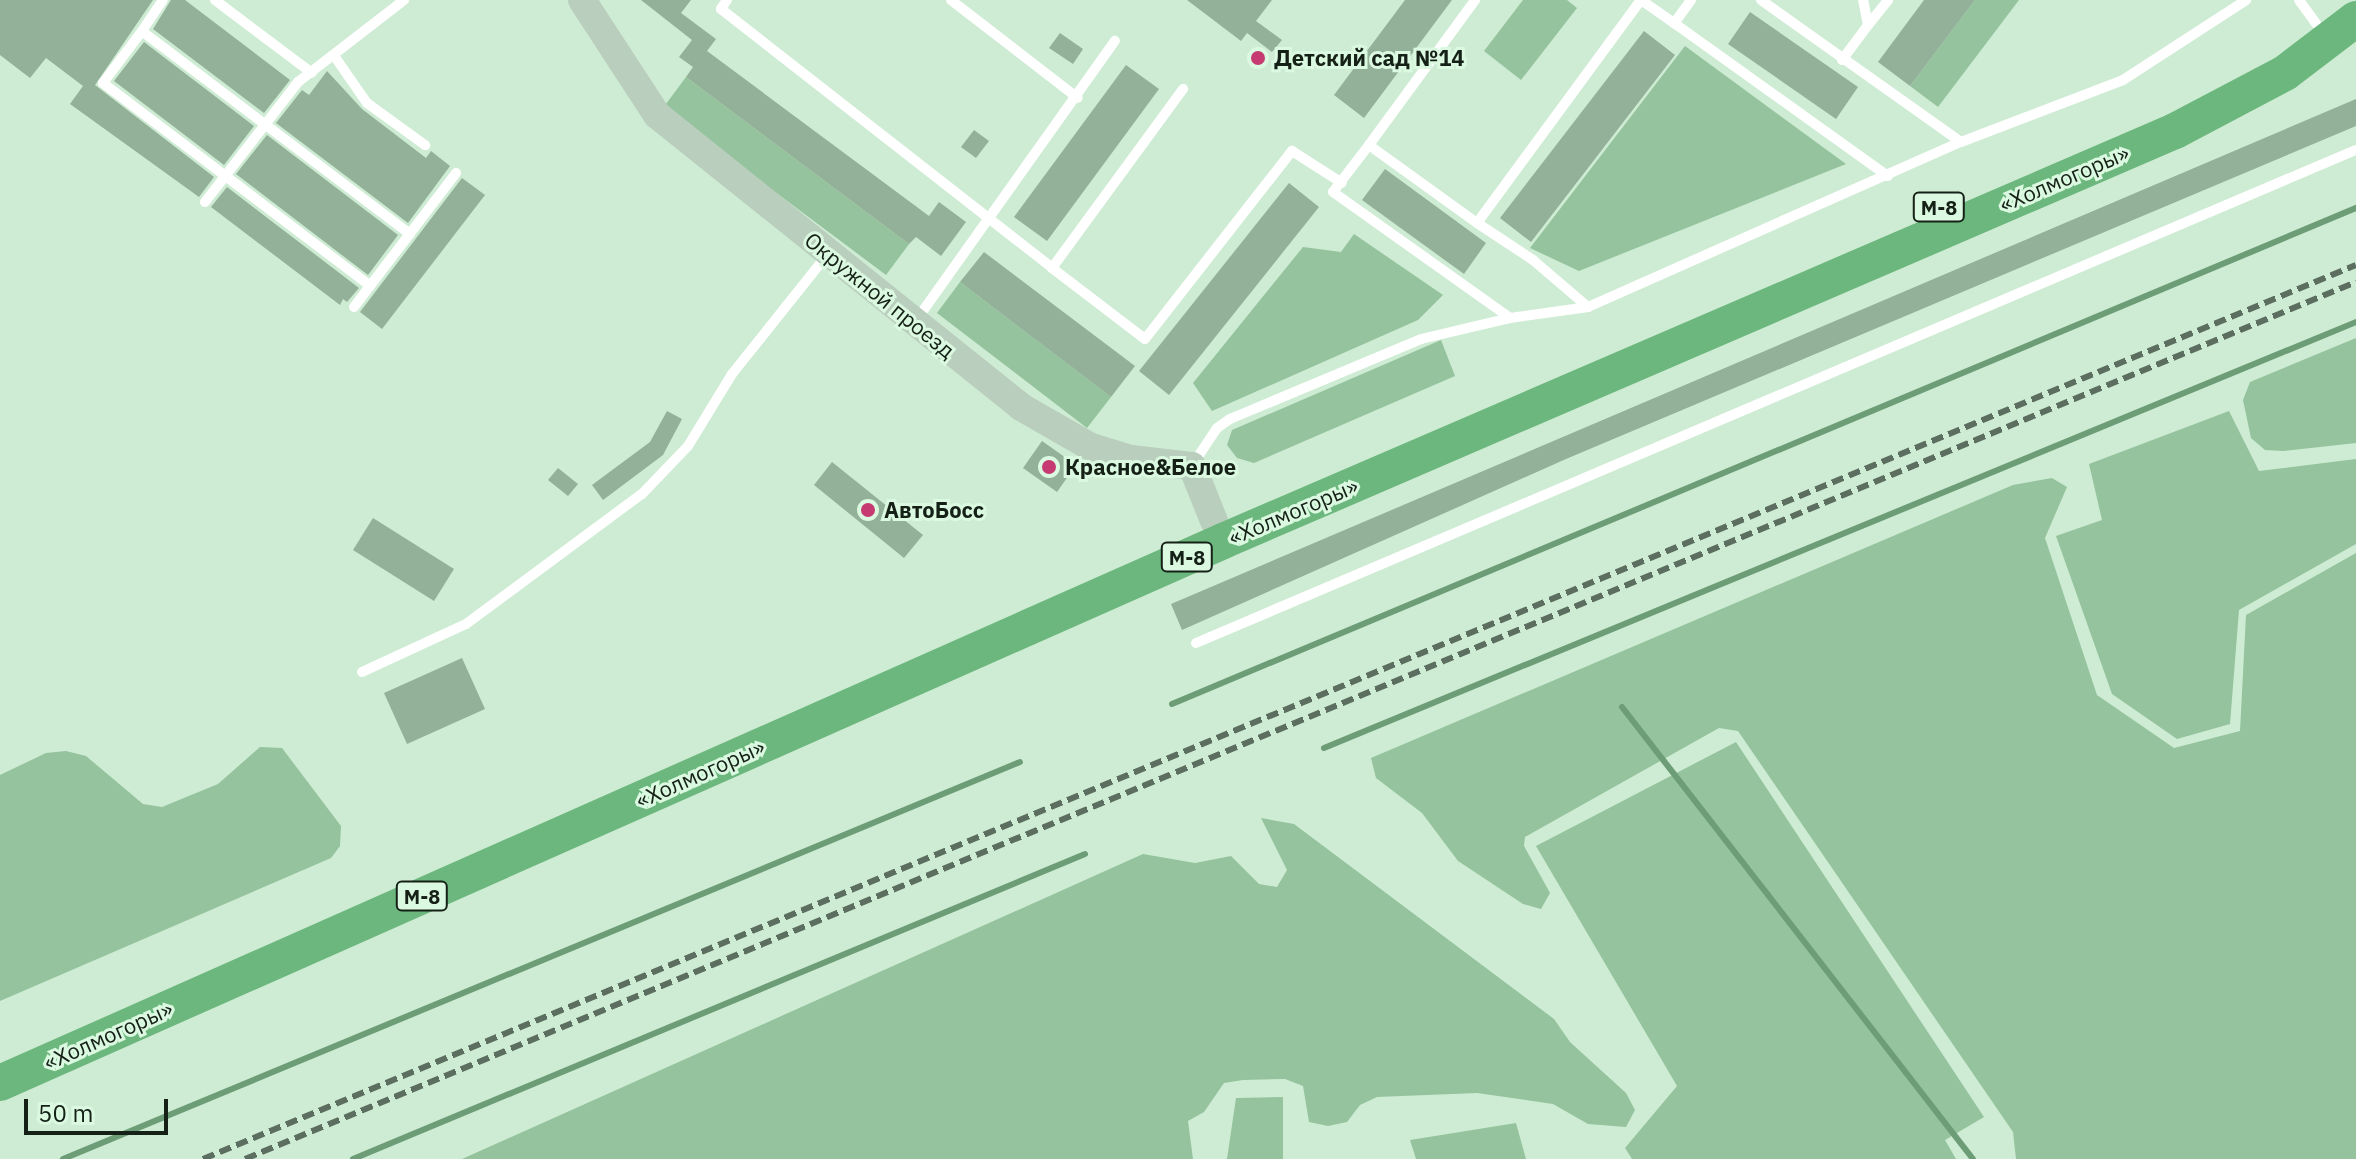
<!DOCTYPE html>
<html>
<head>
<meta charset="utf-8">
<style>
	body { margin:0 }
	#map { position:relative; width:2356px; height:1159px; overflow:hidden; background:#ceecd3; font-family:"IBM Plex Sans",sans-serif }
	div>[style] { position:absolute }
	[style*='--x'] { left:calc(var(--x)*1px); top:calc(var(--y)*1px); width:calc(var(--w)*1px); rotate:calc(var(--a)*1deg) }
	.green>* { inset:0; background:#94c39d }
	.stream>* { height:6px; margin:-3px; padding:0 3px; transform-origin:3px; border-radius:3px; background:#6d9d77 }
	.building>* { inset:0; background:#93b098 }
	.lane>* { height:10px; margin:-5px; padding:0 5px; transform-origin:5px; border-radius:5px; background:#fff }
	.secondary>* { height:28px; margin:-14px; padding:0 14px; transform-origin:14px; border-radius:14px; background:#bacebe }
	.highway>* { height:36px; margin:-18px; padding:0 18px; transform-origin:18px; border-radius:18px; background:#6cb77d }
	.rail>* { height:6px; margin-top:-3px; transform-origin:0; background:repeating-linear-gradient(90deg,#5c6e5f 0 12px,transparent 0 18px) }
	.dots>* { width:22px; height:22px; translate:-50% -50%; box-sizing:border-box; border:4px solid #dbf9e0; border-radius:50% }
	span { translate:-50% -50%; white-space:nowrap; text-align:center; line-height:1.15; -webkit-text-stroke:6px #dbf9e0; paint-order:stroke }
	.shield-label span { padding:2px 6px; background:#dbf9e0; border:2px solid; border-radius:6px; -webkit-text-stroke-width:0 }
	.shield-label { font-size:20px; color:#152017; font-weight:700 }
	.poi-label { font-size:22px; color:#152017; font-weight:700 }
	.left { translate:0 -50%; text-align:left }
	.street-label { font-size:22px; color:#152017 }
	.scale { position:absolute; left:24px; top:1099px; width:144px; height:36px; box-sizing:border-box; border:4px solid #152017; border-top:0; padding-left:10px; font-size:24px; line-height:28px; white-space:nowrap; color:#152017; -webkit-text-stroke:6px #dbf9e0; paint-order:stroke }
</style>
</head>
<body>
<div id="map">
	<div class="green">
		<i style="clip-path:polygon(1523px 0,1567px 0,1577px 8px,1521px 80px,1484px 51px)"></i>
		<i style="clip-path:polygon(1975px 0,2019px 0,1938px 107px,1910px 86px)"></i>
		<i style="clip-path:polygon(1685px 46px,1846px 164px,1579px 271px,1530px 248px)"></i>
		<i style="clip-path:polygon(686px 77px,909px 244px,886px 275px,663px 108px)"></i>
		<i style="clip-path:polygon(1354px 234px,1443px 295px,1418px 320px,1212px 411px,1193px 383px,1303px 247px,1341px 252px)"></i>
		<i style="clip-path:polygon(960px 282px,1111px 397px,1087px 428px,937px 313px)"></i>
		<i style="clip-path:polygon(2356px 338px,2356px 443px,2283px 451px,2265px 450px,2251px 438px,2243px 400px,2250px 382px)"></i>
		<i style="clip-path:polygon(1441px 340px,1455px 376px,1254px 463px,1237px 458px,1227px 445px,1232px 430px)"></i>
		<i style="clip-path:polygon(2229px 411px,2259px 471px,2356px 459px,2356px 544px,2239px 610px,2230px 724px,2177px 739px,2112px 694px,2056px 536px,2102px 520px,2089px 464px)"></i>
		<i style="clip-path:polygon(2052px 478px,2067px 487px,2045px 538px,2097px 695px,2174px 748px,2240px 731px,2246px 615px,2356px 553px,2356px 1159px,2016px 1159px,2013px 1132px,1738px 731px,1719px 728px,1525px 837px,1524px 846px,1550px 893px,1541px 909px,1523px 904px,1458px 861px,1422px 813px,1376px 778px,1371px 758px,2013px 485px)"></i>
		<i style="clip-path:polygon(1736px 742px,1984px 1117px,1945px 1140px,1956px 1159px,1632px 1159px,1625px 1148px,1677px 1086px,1536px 846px)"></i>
		<i style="clip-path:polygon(260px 747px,282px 748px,341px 826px,340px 846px,331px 858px,0 1001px,0 775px,46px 753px,66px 751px,86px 756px,143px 804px,162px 807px,218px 784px)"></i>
		<i style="clip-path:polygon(1261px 818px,1294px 824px,1554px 1019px,1570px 1042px,1626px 1093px,1635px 1110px,1626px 1127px,1588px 1124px,1553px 1104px,1477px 1093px,1377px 1097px,1360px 1105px,1347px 1122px,1328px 1126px,1309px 1122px,1303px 1086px,1285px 1079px,1243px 1080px,1224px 1083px,1204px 1112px,1188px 1121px,1193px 1159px,462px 1159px,1143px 854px,1195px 863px,1231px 856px,1259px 884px,1277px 887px,1287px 870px)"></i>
		<i style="clip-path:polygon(1283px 1097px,1283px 1159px,1227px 1159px,1236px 1098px)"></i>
		<i style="clip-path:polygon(1516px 1123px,1526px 1159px,1416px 1159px,1410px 1140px)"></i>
	</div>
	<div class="stream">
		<i style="--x:1172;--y:704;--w:1284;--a:-22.73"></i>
		<i style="--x:1622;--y:707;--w:572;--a:52.17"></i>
		<i style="--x:1324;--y:748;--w:1116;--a:-22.43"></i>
		<i style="--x:63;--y:1159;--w:1036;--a:-22.53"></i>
		<i style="--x:353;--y:1159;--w:793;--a:-22.62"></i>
	</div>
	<div class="building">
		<i style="clip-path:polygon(0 0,153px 0,95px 85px,214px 177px,199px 197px,70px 104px,83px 86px,46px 58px,30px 78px,0 55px)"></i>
		<i style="clip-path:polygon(171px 0,185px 0,290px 80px,264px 113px,153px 29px)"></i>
		<i style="clip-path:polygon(641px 0,691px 0,681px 13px,716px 39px,707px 51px,929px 216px,939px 202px,966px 222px,941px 256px,916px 237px,909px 244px,686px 77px,693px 67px,679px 57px,692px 40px)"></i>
		<i style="clip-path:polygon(1187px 0,1272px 0,1256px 21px,1282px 40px,1272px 52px,1247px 33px,1241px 41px)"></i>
		<i style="clip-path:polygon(1405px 0,1452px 0,1364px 118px,1334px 95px)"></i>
		<i style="clip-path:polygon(1924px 0,1975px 0,1910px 86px,1878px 62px)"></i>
		<i style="clip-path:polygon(1750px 12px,1858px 87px,1836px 119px,1728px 44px)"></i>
		<i style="clip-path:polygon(1644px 31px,1675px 55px,1531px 242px,1500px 218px)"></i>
		<i style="clip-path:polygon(1060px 33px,1083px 49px,1073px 64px,1049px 48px)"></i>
		<i style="clip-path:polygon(144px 42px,254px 126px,224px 165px,114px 81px)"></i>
		<i style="clip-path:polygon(1126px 65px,1159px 89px,1047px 241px,1014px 217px)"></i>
		<i style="clip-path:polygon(327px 71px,362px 109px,426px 158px,431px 151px,450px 166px,408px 223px,276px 123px,302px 90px,309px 95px)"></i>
		<i style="clip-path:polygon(2356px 99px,2356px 126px,1566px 459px,1182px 630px,1171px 604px)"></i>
		<i style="clip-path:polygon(974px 130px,989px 141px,976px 158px,961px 147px)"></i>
		<i style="clip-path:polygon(267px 135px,398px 235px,368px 275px,236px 174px)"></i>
		<i style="clip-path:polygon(1385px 169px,1486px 243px,1464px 274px,1362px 200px)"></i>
		<i style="clip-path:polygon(462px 178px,485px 195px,382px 329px,360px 312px)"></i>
		<i style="clip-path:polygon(1289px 183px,1319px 207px,1169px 395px,1139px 371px)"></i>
		<i style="clip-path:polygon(227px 187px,359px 288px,347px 302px,343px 299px,340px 305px,211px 207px)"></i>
		<i style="clip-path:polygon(984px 252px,1135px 366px,1111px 397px,960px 282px)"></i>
		<i style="clip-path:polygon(667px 411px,682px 419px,663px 455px,603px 500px,592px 485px,650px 442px)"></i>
		<i style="clip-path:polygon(1042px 441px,1076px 465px,1057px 492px,1023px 468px)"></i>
		<i style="clip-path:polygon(832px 462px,923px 535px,904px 558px,814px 485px)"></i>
		<i style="clip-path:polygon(558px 468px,578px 484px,568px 496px,548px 480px)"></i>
		<i style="clip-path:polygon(373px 518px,454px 569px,434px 601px,353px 550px)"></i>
		<i style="clip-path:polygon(462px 658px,485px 709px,407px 744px,384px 693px)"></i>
	</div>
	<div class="lane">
		<i style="--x:215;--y:0;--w:121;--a:37"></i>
		<i style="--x:727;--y:0;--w:11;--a:124"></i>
		<i style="--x:721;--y:9;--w:420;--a:38"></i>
		<i style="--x:1052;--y:268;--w:222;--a:-53.8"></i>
		<i style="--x:951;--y:0;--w:160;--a:37.7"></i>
		<i style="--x:1691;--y:0;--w:29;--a:126"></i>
		<i style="--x:1674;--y:23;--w:263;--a:35.6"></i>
		<i style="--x:1761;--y:0;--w:245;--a:35.4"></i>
		<i style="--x:2299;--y:0;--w:29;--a:54"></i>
		<i style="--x:1868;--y:25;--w:32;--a:-51"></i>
		<i style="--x:142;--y:31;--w:37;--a:-56"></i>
		<i style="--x:335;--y:57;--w:56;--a:55.2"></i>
		<i style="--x:367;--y:103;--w:72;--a:35.9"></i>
		<i style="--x:1842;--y:60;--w:44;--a:-53.4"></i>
		<i style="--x:1868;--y:25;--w:25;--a:-101"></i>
		<i style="--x:1369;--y:145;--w:180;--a:-53.8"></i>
		<i style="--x:205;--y:202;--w:152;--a:-52.2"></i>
		<i style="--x:298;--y:82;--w:134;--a:-37.7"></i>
		<i style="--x:1477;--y:223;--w:133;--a:-144.2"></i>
		<i style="--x:1369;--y:145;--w:59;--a:127.5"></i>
		<i style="--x:1333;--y:192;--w:217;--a:35.4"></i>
		<i style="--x:410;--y:234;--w:336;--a:-142.9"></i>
		<i style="--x:142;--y:31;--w:65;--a:126.9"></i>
		<i style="--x:103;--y:83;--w:335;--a:37.2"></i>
		<i style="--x:370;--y:286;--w:142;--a:-52.7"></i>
		<i style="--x:1052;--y:268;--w:117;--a:37.4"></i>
		<i style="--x:1145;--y:339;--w:239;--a:-52"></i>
		<i style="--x:1292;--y:151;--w:59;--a:32.6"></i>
		<i style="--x:354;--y:307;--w:26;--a:-53"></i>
		<i style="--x:1588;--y:307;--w:72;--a:-139.5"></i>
		<i style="--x:1533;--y:260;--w:67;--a:-146.5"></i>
		<i style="--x:1477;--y:223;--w:277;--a:-53.7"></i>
		<i style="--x:1641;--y:0;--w:40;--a:34.9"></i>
		<i style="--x:915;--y:322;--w:345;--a:-54.6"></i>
		<i style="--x:1193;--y:464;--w:43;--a:-56.3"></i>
		<i style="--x:1217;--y:428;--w:16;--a:-35"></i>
		<i style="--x:1230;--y:419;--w:207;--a:-22.7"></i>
		<i style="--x:1421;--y:339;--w:91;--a:-13.3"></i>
		<i style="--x:1510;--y:318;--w:79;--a:-8"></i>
		<i style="--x:1588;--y:307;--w:408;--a:-23.9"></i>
		<i style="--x:1961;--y:142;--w:173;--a:-20.9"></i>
		<i style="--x:2123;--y:80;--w:147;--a:-33"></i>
		<i style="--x:1196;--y:643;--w:1260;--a:-23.03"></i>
		<i style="--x:362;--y:672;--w:115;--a:-24.8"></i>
		<i style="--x:466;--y:624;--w:219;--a:-36.5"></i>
		<i style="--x:642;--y:494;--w:66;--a:-46.2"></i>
		<i style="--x:688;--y:446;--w:84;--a:-58.6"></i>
		<i style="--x:732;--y:374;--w:152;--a:-51.4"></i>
	</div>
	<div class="secondary">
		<i style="--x:582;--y:0;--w:137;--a:56.9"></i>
		<i style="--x:657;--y:115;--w:467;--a:38.7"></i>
		<i style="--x:1021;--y:407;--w:78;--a:29.8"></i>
		<i style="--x:1089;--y:446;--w:44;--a:17.2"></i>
		<i style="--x:1131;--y:459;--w:61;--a:6.5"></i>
		<i style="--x:1192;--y:466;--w:59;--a:68.2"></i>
	</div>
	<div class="highway">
		<i style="--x:0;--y:1083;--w:1338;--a:-23.9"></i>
		<i style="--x:1223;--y:541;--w:1037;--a:-23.3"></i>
		<i style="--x:2175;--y:131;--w:124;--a:-27.8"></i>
		<i style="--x:2285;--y:73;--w:89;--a:-37.3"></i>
	</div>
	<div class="rail">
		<i style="--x:203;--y:1159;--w:2331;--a:-22.55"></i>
		<i style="--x:245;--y:1159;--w:2286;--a:-22.56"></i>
	</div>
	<div class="dots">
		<i style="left:1258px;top:58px;background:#c53b72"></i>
		<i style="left:1049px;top:467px;background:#c53b72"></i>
		<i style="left:868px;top:510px;background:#c53b72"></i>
	</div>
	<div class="shield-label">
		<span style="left:1939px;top:207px">М-8</span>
		<span style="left:1187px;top:557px">М-8</span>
		<span style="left:422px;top:896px">М-8</span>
	</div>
	<div class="poi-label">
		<span class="left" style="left:1274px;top:58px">Детский сад №14</span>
		<span class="left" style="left:1065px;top:467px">Красное&amp;Белое</span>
		<span class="left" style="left:884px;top:510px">АвтоБосс</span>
	</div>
	<div class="street-label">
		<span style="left:2064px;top:178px;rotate:-23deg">«Холмогоры»</span>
		<span style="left:880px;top:295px;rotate:39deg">Окружной проезд</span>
		<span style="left:1293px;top:511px;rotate:-23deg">«Холмогоры»</span>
		<span style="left:700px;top:773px;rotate:-24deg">«Холмогоры»</span>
		<span style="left:108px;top:1035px;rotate:-24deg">«Холмогоры»</span>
	</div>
	<div class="scale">50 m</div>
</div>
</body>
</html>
